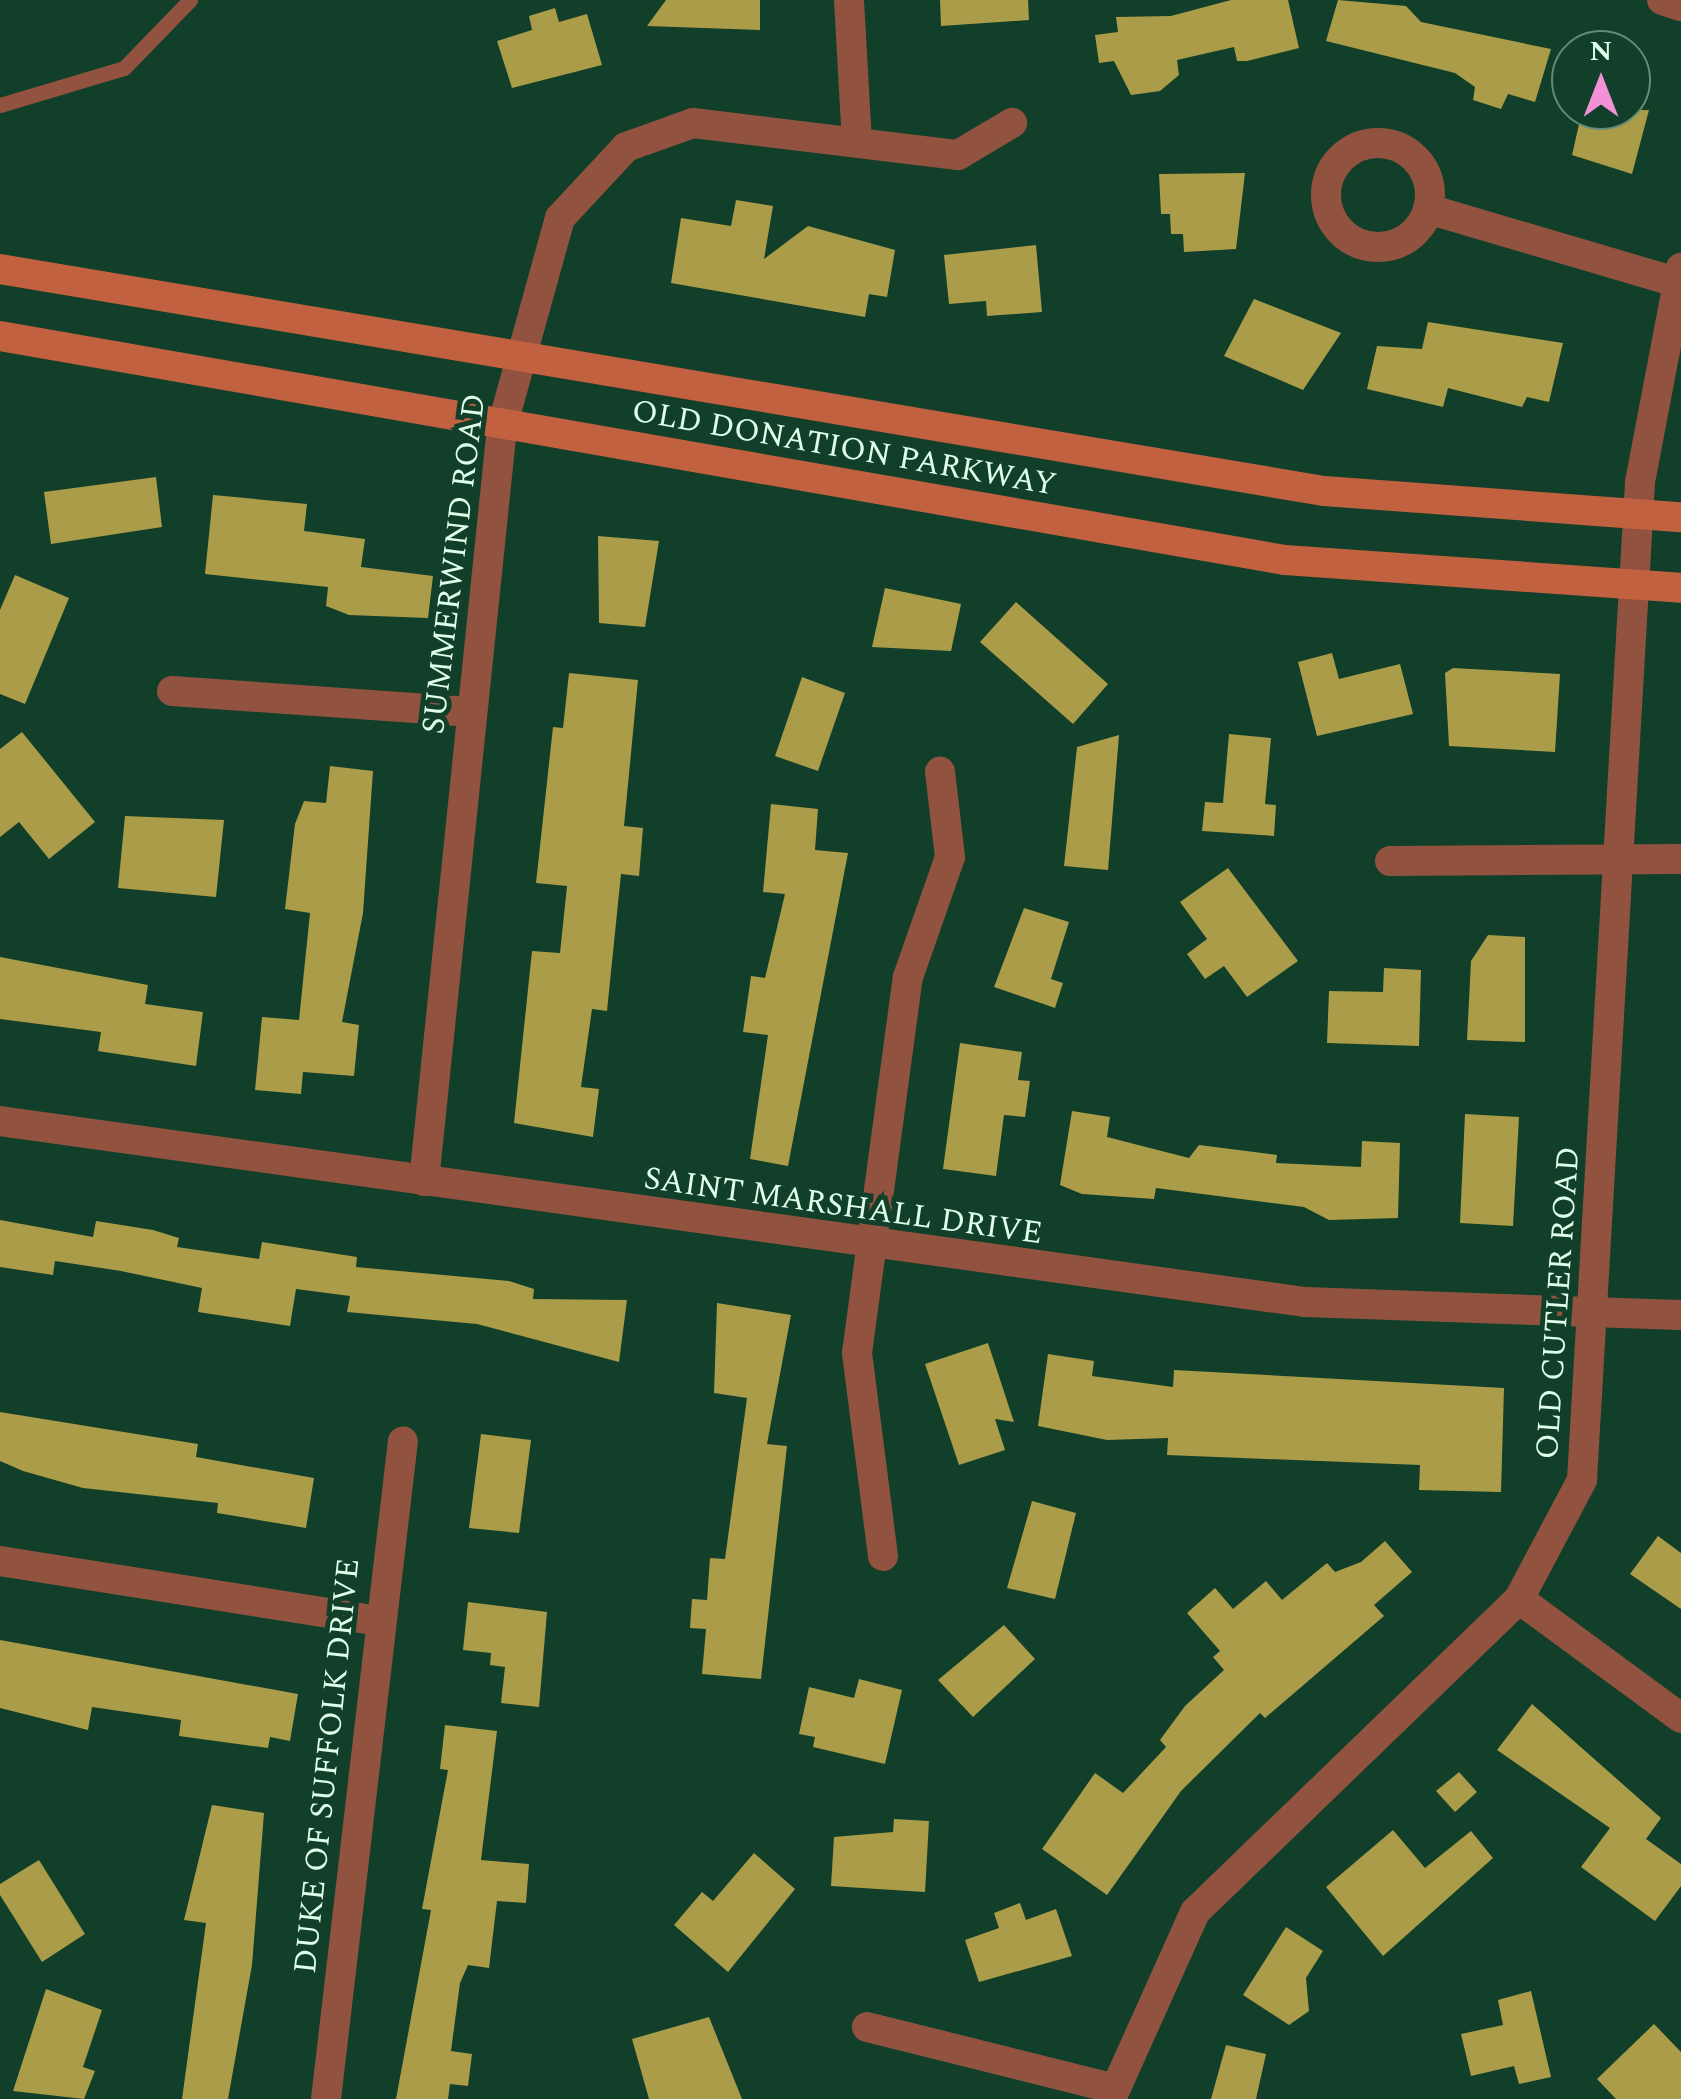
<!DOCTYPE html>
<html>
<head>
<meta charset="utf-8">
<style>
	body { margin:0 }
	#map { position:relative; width:1681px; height:2099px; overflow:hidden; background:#113f29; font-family:Spectral,serif }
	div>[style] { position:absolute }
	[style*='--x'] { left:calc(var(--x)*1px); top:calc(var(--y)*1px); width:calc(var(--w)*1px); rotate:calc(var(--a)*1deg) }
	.building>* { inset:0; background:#ab9c49 }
	.lane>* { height:15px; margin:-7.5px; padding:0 7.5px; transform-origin:7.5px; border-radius:7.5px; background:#91533f }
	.street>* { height:30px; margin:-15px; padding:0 15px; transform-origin:15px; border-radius:15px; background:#91533f }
	.street>.ring { margin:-15px; padding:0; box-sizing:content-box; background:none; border:30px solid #91533f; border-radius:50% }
	.secondary>* { height:30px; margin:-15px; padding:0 15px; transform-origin:15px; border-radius:15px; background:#c26140 }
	span { translate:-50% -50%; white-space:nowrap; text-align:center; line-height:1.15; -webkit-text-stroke:10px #113f29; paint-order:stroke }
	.street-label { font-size:32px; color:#defeeb }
	.north { position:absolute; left:1551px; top:30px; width:100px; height:100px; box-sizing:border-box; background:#113f29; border:2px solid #638b77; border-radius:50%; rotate:0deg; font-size:28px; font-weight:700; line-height:40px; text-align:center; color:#defeeb }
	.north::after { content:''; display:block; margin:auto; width:35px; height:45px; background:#f391d6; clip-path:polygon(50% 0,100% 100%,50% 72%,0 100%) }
</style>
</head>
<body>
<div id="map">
	<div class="building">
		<i style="clip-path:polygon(666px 0,760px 0,760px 30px,647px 26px)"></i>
		<i style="clip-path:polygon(940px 0,1028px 0,1029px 20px,941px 26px)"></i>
		<i style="clip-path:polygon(1231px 0,1288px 0,1299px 48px,1247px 61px,1237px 61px,1234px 47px,1177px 60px,1179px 75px,1160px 91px,1131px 95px,1114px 61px,1099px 63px,1095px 35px,1118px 32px,1116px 17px,1171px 16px)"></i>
		<i style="clip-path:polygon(1338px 0,1406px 6px,1421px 22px,1551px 49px,1535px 102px,1508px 94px,1501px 109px,1473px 100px,1475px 87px,1455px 73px,1326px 41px)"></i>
		<i style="clip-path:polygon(555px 8px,559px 22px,587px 14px,602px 65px,512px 88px,497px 41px,532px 30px,529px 16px)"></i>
		<i style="clip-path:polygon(1594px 110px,1649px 110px,1632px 174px,1572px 155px,1580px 120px,1591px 123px)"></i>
		<i style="clip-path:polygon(1245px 173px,1236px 249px,1184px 252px,1183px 234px,1171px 234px,1170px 214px,1161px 214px,1159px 174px)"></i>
		<i style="clip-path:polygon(736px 200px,773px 206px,764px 259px,808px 226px,895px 250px,887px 297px,869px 294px,865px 317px,671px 283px,681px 218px,731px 226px)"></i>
		<i style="clip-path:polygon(1036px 245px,1042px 312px,987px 316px,986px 301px,949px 304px,944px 255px)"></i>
		<i style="clip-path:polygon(1254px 299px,1341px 333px,1303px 390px,1224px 356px)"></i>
		<i style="clip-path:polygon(1428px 322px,1563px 343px,1549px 402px,1527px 397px,1522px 407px,1448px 388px,1443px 407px,1367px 389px,1377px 346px,1422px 349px)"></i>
		<i style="clip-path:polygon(156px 477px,162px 527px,51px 544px,44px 492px)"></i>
		<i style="clip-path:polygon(213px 495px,307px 504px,304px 531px,365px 539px,361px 567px,433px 576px,428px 618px,349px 615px,326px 606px,328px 587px,205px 574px)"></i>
		<i style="clip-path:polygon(598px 536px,659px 541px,645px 627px,599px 623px)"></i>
		<i style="clip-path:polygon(15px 575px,69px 598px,25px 704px,0 694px,0 610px)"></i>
		<i style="clip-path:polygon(885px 588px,961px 604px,951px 651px,872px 647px)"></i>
		<i style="clip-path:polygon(1016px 602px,1108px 684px,1073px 724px,980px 642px)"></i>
		<i style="clip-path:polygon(1332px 653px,1339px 679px,1400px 664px,1413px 714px,1317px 736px,1298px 662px)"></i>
		<i style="clip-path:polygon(1453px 668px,1560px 674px,1555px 752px,1449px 746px,1445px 673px)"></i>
		<i style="clip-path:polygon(569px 673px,638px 680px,624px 826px,643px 828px,639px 876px,621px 874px,607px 1011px,592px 1009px,581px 1087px,599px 1089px,593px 1137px,514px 1123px,532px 951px,560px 953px,567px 886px,536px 883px,553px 727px,563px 728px)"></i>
		<i style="clip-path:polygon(802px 677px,845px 693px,818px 771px,775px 756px)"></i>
		<i style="clip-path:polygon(22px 732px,95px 822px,49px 859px,19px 822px,0 837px,0 749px)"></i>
		<i style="clip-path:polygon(1229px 734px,1271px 738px,1265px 804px,1276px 805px,1274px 836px,1202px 831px,1205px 802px,1223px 803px)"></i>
		<i style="clip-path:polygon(1119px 735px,1108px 870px,1064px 866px,1077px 747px)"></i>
		<i style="clip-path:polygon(330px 766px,373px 771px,363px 913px,342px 1022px,359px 1025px,354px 1076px,303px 1072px,301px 1094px,255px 1090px,262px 1017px,299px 1020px,310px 913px,285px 909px,295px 824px,304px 801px,326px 803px)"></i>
		<i style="clip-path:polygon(771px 804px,818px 809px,815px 850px,848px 853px,788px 1166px,750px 1159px,768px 1035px,743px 1032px,751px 976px,765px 978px,785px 894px,763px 892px)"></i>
		<i style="clip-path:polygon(125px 816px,224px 820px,216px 897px,118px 888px)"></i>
		<i style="clip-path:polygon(1228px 868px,1298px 961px,1247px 997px,1224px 966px,1205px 979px,1187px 954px,1207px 939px,1180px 902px)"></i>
		<i style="clip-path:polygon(1024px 908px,1069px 922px,1051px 979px,1063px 983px,1055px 1008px,994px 987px)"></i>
		<i style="clip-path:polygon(1488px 935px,1525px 937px,1525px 1042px,1467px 1040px,1471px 961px)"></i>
		<i style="clip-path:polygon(0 957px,148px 985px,145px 1004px,203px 1012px,196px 1066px,98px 1051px,101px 1032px,0 1019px)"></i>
		<i style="clip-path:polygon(1384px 968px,1421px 970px,1419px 1046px,1327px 1043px,1329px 991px,1383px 992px)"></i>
		<i style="clip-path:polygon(960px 1043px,1022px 1052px,1018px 1080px,1030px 1081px,1025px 1117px,1004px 1115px,996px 1176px,943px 1169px)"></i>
		<i style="clip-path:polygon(1072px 1111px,1110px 1117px,1107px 1137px,1189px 1158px,1199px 1145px,1277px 1155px,1276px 1163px,1361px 1167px,1362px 1141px,1400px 1143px,1398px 1218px,1329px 1220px,1304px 1207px,1156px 1188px,1154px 1199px,1082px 1194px,1060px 1185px)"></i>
		<i style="clip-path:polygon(1465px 1114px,1519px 1117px,1513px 1226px,1460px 1223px)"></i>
		<i style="clip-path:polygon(0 1220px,93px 1237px,96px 1221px,153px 1230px,179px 1238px,177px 1247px,259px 1259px,262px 1242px,357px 1257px,356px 1267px,509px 1281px,534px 1289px,533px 1299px,627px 1300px,619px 1362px,477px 1324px,347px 1312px,350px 1296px,296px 1289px,290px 1326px,198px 1312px,202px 1288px,121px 1271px,55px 1261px,53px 1275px,0 1267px)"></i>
		<i style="clip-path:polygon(717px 1303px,791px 1315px,767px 1444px,787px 1446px,761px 1679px,702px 1674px,706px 1629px,690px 1628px,692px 1599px,707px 1600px,710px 1558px,725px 1559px,747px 1398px,714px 1393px)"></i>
		<i style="clip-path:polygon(988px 1343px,1014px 1422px,995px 1419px,1005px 1450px,959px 1465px,925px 1364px)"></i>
		<i style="clip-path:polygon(1048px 1354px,1094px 1361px,1092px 1376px,1173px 1387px,1174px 1370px,1504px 1388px,1501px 1492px,1419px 1490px,1420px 1465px,1167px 1455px,1168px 1438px,1107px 1440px,1038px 1426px)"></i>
		<i style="clip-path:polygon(0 1412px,198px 1444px,196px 1457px,314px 1478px,306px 1528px,217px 1513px,218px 1503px,83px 1488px,23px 1471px,0 1461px)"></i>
		<i style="clip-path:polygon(481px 1434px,531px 1440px,519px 1533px,469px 1528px)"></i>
		<i style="clip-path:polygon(1032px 1501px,1076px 1513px,1055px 1599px,1007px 1588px)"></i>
		<i style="clip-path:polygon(1658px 1536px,1681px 1553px,1681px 1609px,1630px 1574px)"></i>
		<i style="clip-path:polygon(1385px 1541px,1412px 1572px,1374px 1605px,1384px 1616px,1265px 1718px,1260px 1713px,1181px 1791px,1107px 1895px,1042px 1849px,1095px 1773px,1123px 1793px,1166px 1747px,1160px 1740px,1185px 1706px,1224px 1670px,1213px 1657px,1220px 1651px,1187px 1613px,1215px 1588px,1233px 1609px,1266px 1581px,1282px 1600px,1327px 1563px,1335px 1572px,1361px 1562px)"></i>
		<i style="clip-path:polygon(468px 1602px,547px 1612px,539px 1707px,501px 1703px,505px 1667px,490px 1665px,491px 1653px,463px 1650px)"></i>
		<i style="clip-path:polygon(1004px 1625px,1035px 1659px,973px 1717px,938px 1680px)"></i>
		<i style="clip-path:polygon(0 1640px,298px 1694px,290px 1741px,270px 1737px,268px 1748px,179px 1736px,181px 1720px,92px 1707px,88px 1730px,0 1708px)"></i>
		<i style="clip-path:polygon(859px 1679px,902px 1690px,885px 1764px,813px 1747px,815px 1737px,799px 1734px,809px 1687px,854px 1698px)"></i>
		<i style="clip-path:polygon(1532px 1704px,1661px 1818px,1646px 1839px,1681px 1864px,1681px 1886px,1655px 1921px,1581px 1867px,1610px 1828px,1497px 1750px)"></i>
		<i style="clip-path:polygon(445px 1725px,497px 1731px,481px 1860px,529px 1864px,526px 1903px,497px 1901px,489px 1968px,468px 1965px,460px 1983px,451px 2051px,472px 2054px,468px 2086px,450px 2084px,448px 2099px,396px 2099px,431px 1910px,422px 1909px,448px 1770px,440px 1769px)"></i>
		<i style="clip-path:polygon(1459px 1772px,1477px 1792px,1455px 1812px,1436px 1791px)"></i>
		<i style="clip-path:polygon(212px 1805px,264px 1813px,252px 1965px,228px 2099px,182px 2099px,206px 1923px,184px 1920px)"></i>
		<i style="clip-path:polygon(894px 1819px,929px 1821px,925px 1892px,831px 1886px,834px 1837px,893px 1832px)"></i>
		<i style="clip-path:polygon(1393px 1830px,1425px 1868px,1471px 1831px,1493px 1858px,1383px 1956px,1326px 1887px)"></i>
		<i style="clip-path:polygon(754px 1853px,795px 1889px,728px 1972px,674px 1925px,702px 1892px,713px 1901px)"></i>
		<i style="clip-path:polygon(39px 1860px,85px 1934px,42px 1962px,0 1895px,0 1884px)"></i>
		<i style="clip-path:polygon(1020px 1903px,1026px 1920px,1056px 1909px,1072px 1956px,979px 1982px,965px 1940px,999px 1928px,994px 1913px)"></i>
		<i style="clip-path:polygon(1286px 1927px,1323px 1951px,1306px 1978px,1309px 2011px,1289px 2025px,1243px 1995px)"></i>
		<i style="clip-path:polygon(46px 1989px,102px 2010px,83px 2067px,95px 2071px,84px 2099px,13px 2091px)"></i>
		<i style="clip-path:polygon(1531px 1991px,1551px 2077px,1519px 2084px,1514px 2066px,1471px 2076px,1461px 2034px,1503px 2025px,1498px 2000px)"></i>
		<i style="clip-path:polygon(709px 2017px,742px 2099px,649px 2099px,632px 2039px)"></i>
		<i style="clip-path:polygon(1654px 2024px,1681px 2052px,1681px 2099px,1616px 2099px,1597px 2079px)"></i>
		<i style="clip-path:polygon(1226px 2045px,1266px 2054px,1256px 2099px,1211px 2099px)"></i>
	</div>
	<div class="lane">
		<i style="--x:0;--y:105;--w:129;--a:-16.6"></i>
		<i style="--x:124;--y:68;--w:95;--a:-45.9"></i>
	</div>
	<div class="street">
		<i style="--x:849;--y:0;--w:141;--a:86.8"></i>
		<i style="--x:1662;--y:0;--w:20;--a:18"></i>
		<i class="ring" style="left:1326px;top:143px;width:74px;height:74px"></i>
		<i style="--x:1428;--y:209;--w:259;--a:16.4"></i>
		<i style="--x:172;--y:691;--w:300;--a:4"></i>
		<i style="--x:1390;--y:861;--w:291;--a:-0.4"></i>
		<i style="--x:0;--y:1121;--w:1317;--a:7.9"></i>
		<i style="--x:1305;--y:1302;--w:376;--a:2"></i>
		<i style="--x:424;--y:1181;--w:758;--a:-84.09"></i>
		<i style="--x:502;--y:427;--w:217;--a:-74.5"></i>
		<i style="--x:560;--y:218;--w:97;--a:-47.1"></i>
		<i style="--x:626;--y:147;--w:71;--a:-19.7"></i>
		<i style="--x:693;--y:123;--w:267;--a:6.9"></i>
		<i style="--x:958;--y:155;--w:63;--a:-30.7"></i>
		<i style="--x:883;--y:1556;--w:205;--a:-97.3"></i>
		<i style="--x:857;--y:1353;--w:379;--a:-82.3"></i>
		<i style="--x:908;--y:977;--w:127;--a:-70.7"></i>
		<i style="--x:950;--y:857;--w:86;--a:-96.7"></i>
		<i style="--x:0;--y:1561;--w:382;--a:9"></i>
		<i style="--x:1519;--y:1599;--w:201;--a:36.3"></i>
		<i style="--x:867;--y:2027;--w:252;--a:14"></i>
		<i style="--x:326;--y:2099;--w:662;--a:-83.33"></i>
		<i style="--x:1111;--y:2099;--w:205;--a:-65.8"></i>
		<i style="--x:1195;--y:1912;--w:450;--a:-44"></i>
		<i style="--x:1519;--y:1599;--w:135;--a:-62.1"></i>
		<i style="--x:1582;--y:1480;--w:1000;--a:-86.67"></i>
		<i style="--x:1640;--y:482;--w:218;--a:-79.2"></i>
	</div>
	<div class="secondary">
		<i style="--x:0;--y:269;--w:1342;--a:9.52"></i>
		<i style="--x:1324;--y:491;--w:358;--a:4.2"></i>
		<i style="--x:0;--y:336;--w:1304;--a:9.89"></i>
		<i style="--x:1285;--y:560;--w:397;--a:4"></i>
	</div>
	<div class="street-label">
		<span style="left:844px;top:449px;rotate:10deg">OLD DONATION PARKWAY</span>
		<span style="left:455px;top:564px;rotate:-83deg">SUMMERWIND ROAD</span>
		<span style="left:843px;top:1207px;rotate:8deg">SAINT MARSHALL DRIVE</span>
		<span style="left:1559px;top:1303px;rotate:-86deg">OLD CUTLER ROAD</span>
		<span style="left:328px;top:1766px;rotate:-84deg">DUKE OF SUFFOLK DRIVE</span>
	</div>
	<div class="north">N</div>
</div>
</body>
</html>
